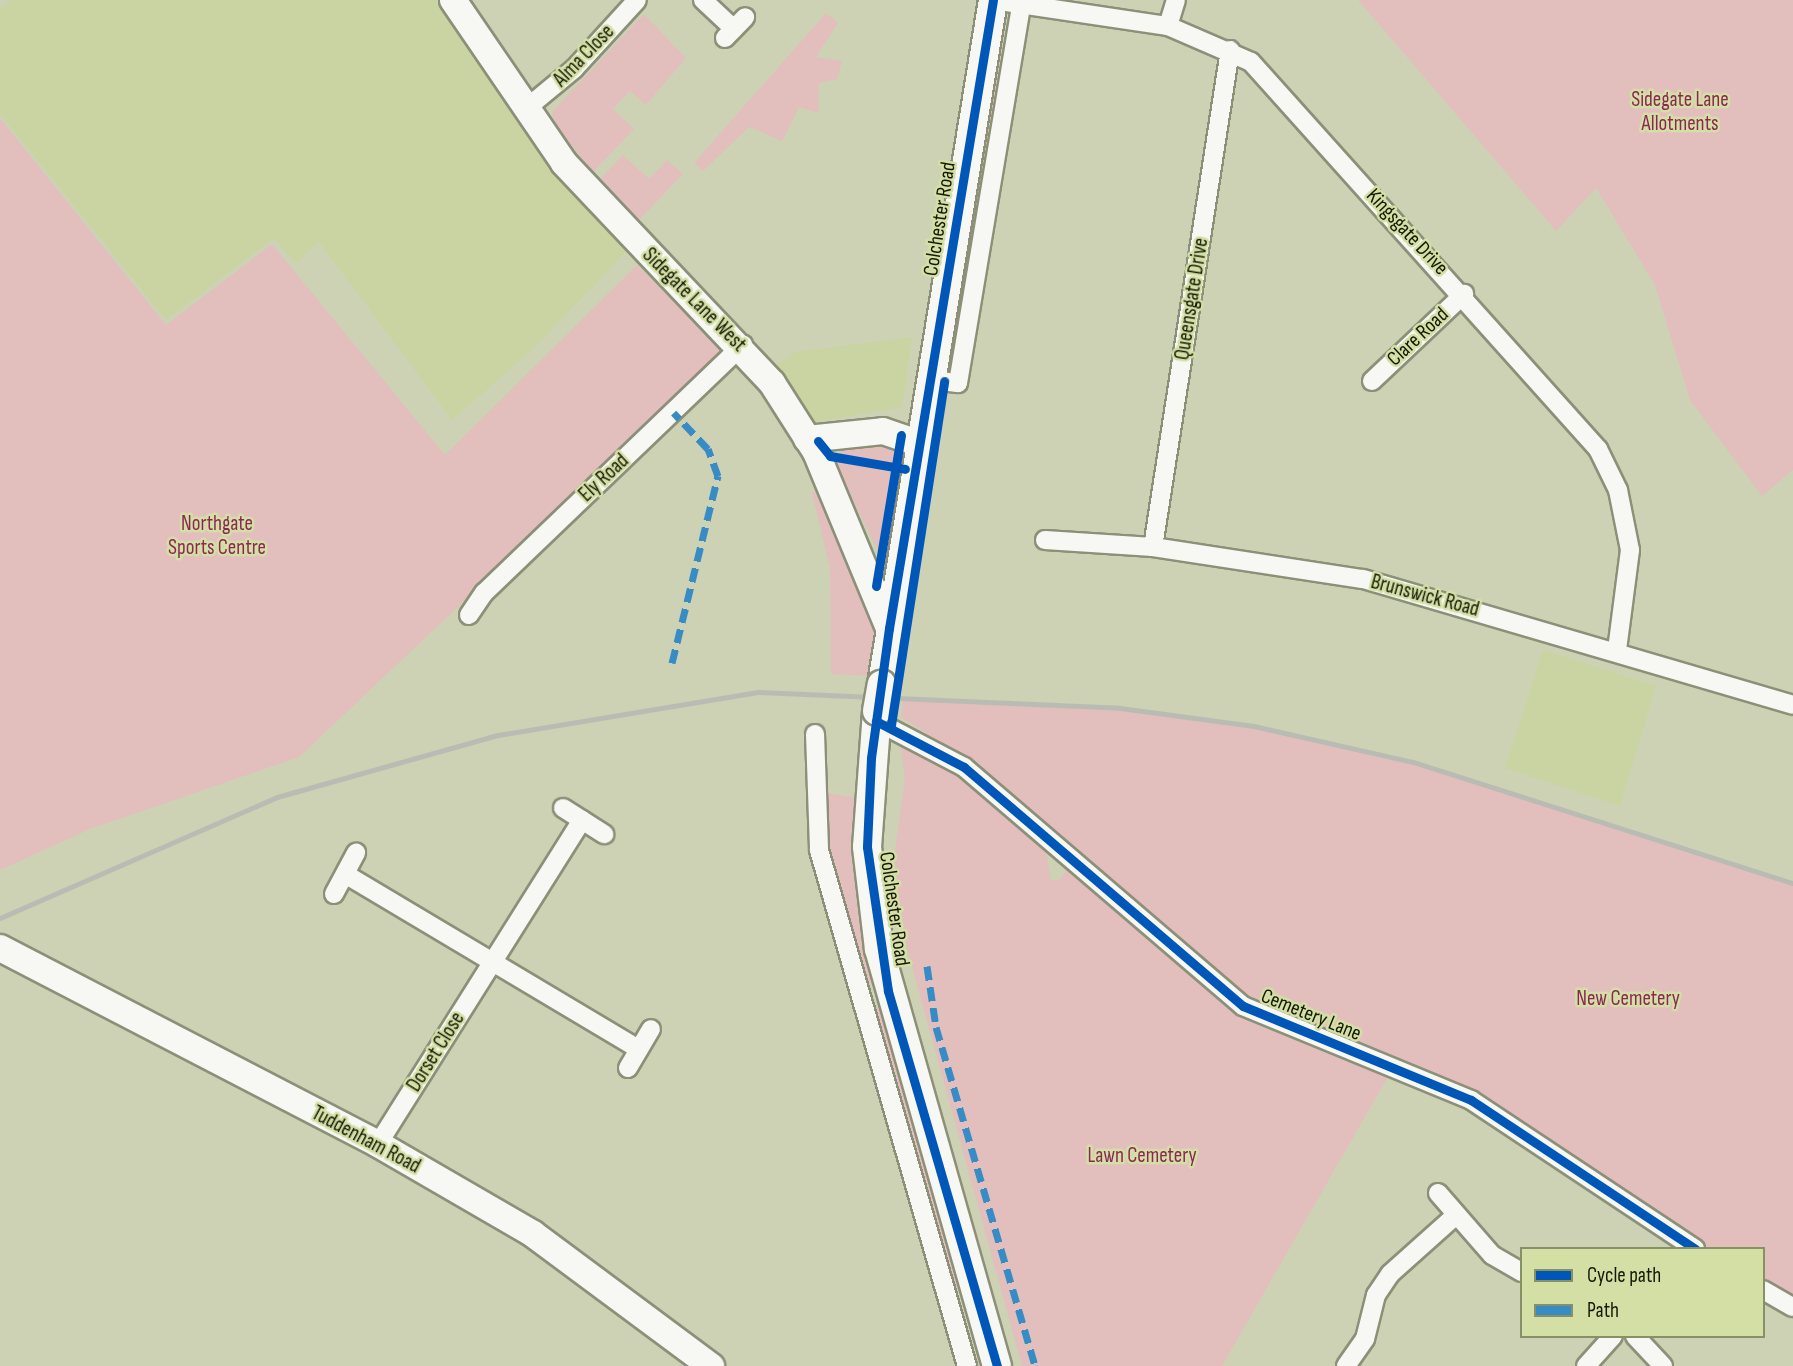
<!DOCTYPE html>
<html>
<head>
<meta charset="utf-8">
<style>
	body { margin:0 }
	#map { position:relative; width:1793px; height:1366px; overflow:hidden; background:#ccd2b3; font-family:"Sofia Sans Condensed",sans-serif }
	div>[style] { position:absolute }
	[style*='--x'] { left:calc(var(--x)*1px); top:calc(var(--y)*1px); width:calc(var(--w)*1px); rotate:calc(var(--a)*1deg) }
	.built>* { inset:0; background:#cad4a2 }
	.green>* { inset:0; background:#e2bfbd }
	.roads { filter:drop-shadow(2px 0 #8c9078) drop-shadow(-2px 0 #8c9078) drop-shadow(0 2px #8c9078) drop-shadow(0 -2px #8c9078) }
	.street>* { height:18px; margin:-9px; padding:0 9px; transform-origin:9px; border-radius:9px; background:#f7f8f4 }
	.secondary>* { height:26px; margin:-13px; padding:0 13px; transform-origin:13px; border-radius:13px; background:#f7f8f4 }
	.primary>* { height:28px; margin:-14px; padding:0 14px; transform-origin:14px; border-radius:14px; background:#f7f8f4 }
	.rail>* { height:5px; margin:-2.5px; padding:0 2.5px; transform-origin:2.5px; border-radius:2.5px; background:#babcb3 }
	.bridges { filter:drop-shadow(2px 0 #8c9078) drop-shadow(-2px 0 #8c9078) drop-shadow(0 2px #8c9078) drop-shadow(0 -2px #8c9078) }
	.primary-bridge>* { height:28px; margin:-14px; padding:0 14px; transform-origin:14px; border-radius:14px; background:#f7f8f4 }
	.quiet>* { height:7px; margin-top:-3.5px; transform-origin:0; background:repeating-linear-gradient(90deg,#378cc5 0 14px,transparent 0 21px) }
	.cycleway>* { height:9px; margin:-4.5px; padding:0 4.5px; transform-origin:4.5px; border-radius:4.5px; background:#0057b8 }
	span { translate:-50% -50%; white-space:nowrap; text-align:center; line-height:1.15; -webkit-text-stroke:5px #d4dfa6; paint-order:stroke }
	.street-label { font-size:21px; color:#151904 }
	.park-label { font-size:21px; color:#8c2754 }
	.legend { position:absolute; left:1520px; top:1247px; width:245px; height:91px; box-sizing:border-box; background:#d4dfa6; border:2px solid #889065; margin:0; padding:9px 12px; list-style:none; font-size:21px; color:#151904 }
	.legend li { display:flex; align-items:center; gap:14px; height:35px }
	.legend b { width:35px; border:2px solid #889065 }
</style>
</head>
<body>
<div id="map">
	<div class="built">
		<i style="clip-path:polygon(12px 0,436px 0,482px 60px,548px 166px,626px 252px,532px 350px,452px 420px,319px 242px,296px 263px,274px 238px,166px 320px,0 114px,0 8px)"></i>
		<i style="clip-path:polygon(912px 337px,902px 407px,815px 422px,775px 365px,796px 352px)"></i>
		<i style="clip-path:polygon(1543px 650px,1656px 686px,1620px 806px,1505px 768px)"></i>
	</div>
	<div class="green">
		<i style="clip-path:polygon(1358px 0,1793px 0,1793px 470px,1762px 496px,1690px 400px,1655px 285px,1596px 188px,1556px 231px)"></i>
		<i style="clip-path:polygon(826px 13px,838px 23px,816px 57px,842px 61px,837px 79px,819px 83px,818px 113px,799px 107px,782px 141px,749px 127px,703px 171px,694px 163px)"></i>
		<i style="clip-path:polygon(644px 14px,686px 58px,646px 105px,630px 91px,613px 109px,634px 129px,593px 172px,557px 128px,552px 112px)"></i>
		<i style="clip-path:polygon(1006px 25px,969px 258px,969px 232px)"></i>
		<i style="clip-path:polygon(0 118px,166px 325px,272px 244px,445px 455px,637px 265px,728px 352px,299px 757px,90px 829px,0 870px)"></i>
		<i style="clip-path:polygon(623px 155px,649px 179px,667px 160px,683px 174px,637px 222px,599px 180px)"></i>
		<i style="clip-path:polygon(887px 439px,907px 456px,888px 561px,883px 561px,833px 459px,847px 446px)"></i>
		<i style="clip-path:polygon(821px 488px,877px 632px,871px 676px,831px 674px,830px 569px,812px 493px)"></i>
		<i style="clip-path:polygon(903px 699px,1120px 708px,1254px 726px,1413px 762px,1793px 883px,1793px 1301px,1763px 1285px,1763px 1249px,1706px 1249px,1442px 1076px,1248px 999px,977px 765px,901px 717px)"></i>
		<i style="clip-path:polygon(899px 738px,963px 775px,1032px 833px,1046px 850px,1051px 880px,1059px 880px,1069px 867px,1232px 1007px,1389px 1075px,1222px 1366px,1022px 1366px,898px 916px,893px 865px,905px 778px)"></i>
		<i style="clip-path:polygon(822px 792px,856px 798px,858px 898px,873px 979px,864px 989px,835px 885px)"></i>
		<i style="clip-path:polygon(879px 1004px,904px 1089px,961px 1289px,955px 1291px,875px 1009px)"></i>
	</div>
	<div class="roads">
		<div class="street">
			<i style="--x:703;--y:0;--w:42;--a:43.1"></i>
			<i style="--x:993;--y:0;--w:177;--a:8.5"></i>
			<i style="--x:1168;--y:26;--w:90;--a:23.4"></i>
			<i style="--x:1251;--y:62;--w:520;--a:48.12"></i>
			<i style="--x:1598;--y:449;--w:46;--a:64"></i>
			<i style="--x:1618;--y:490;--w:61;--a:78.7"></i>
			<i style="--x:1630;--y:550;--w:101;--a:97.4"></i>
			<i style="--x:1168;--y:26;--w:27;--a:-73"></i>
			<i style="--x:725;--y:38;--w:29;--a:-46"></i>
			<i style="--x:528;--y:107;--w:60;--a:-39.6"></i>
			<i style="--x:574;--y:69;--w:93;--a:-47.6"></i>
			<i style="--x:932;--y:380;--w:26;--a:7"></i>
			<i style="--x:958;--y:383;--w:383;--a:-80.5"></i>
			<i style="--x:1372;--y:381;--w:127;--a:-43.4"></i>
			<i style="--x:1045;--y:540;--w:108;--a:3.7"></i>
			<i style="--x:1153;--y:547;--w:212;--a:8.7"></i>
			<i style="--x:1363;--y:579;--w:448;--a:16.3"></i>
			<i style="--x:1153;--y:547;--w:503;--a:-81.19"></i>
			<i style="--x:469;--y:615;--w:27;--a:-56"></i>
			<i style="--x:484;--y:593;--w:359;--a:-43.8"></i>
			<i style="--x:876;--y:721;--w:99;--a:27.6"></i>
			<i style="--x:964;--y:767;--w:367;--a:40.6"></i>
			<i style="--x:1243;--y:1006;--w:247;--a:22.4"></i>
			<i style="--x:1471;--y:1100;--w:269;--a:33.6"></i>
			<i style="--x:815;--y:734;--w:116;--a:88"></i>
			<i style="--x:819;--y:850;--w:537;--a:74"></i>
			<i style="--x:563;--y:808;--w:49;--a:32.4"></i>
			<i style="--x:345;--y:874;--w:342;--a:30.8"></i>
			<i style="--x:334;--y:894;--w:47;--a:-61.8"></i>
			<i style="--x:628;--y:1068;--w:45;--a:-59.5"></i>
			<i style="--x:378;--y:1144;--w:383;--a:-57.8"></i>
			<i style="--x:1438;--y:1193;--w:82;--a:48.9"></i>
			<i style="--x:1492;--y:1255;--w:34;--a:30"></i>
			<i style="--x:1763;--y:1290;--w:34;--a:30"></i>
			<i style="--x:1635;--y:1336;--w:41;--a:47"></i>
			<i style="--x:1346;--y:1366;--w:33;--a:-55"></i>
			<i style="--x:1365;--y:1339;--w:45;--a:-76"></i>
			<i style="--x:1376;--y:1295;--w:25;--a:-56"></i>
			<i style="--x:1390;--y:1274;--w:89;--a:-41.8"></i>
			<i style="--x:1586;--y:1366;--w:40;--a:-48"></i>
		</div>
		<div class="secondary">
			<i style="--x:453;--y:0;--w:197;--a:55.7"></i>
			<i style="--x:564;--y:163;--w:303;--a:46.6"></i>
			<i style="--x:772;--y:383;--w:82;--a:57.5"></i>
			<i style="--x:816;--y:452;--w:191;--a:67.5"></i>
			<i style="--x:807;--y:439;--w:76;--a:-6"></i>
			<i style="--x:883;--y:431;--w:40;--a:18.9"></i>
			<i style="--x:0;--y:948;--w:426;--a:27.4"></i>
			<i style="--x:378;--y:1144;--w:179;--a:30.1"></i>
			<i style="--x:533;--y:1234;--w:222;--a:36.6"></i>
		</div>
		<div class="primary">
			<i style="--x:882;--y:684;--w:693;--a:-80.78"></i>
			<i style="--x:877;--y:711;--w:136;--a:94.2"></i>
			<i style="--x:867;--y:847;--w:103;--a:83.3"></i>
			<i style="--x:879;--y:949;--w:433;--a:74.2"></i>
		</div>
	</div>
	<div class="rail">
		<i style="--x:0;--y:918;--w:302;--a:-23.6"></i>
		<i style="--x:277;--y:797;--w:230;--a:-15.7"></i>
		<i style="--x:498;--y:735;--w:265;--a:-9.4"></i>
		<i style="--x:759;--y:692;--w:361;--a:2.5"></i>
		<i style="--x:1120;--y:708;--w:135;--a:7.7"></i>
		<i style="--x:1254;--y:726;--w:163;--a:12.8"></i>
		<i style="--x:1413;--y:762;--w:399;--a:17.7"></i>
	</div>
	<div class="bridges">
		<div class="primary-bridge">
			<i style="--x:877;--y:711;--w:27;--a:-80"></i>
		</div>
	</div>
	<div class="quiet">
		<i style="--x:672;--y:663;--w:193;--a:-76.2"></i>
		<i style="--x:718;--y:476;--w:29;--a:-110"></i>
		<i style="--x:708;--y:449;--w:50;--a:-133.4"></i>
		<i style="--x:927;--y:966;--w:62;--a:81.6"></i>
		<i style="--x:936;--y:1027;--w:353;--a:73.7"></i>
	</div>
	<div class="cycleway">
		<i style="--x:993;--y:0;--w:637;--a:99.4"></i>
		<i style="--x:889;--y:628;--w:131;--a:97.9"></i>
		<i style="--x:871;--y:758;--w:89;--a:92.6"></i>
		<i style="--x:867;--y:847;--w:146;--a:81.7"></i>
		<i style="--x:888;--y:991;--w:391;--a:73.8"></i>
		<i style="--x:818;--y:441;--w:19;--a:51"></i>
		<i style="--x:830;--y:456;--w:76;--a:9.8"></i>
		<i style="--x:876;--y:586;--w:153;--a:-80.6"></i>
		<i style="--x:876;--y:721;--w:99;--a:27.6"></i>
		<i style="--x:964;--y:767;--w:367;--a:40.6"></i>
		<i style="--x:1243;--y:1006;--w:247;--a:22.4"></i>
		<i style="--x:1471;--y:1100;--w:269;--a:33.6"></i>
		<i style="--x:891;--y:725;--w:348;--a:-81.2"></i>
	</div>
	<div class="street-label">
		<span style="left:584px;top:56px;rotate:-46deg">Alma Close</span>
		<span style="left:940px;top:219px;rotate:-81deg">Colchester Road</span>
		<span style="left:1407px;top:232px;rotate:47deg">Kingsgate Drive</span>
		<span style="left:1192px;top:299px;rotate:-81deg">Queensgate Drive</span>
		<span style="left:694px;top:300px;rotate:45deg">Sidegate Lane West</span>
		<span style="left:1418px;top:337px;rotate:-43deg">Clare Road</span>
		<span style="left:604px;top:478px;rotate:-43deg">Ely Road</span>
		<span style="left:1425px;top:596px;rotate:15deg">Brunswick Road</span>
		<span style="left:894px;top:909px;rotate:82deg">Colchester Road</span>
		<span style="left:1311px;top:1015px;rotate:22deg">Cemetery Lane</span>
		<span style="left:436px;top:1052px;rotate:-58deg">Dorset Close</span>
		<span style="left:366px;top:1140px;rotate:28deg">Tuddenham Road</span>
	</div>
	<div class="park-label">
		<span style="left:1680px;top:112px">Sidegate Lane<br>Allotments</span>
		<span style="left:217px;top:536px">Northgate<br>Sports Centre</span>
		<span style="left:1628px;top:999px">New Cemetery</span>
		<span style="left:1142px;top:1156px">Lawn Cemetery</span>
	</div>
	<ul class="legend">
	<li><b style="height:9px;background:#0057b8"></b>Cycle path</li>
	<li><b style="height:9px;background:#378cc5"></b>Path</li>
	</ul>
</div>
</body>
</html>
